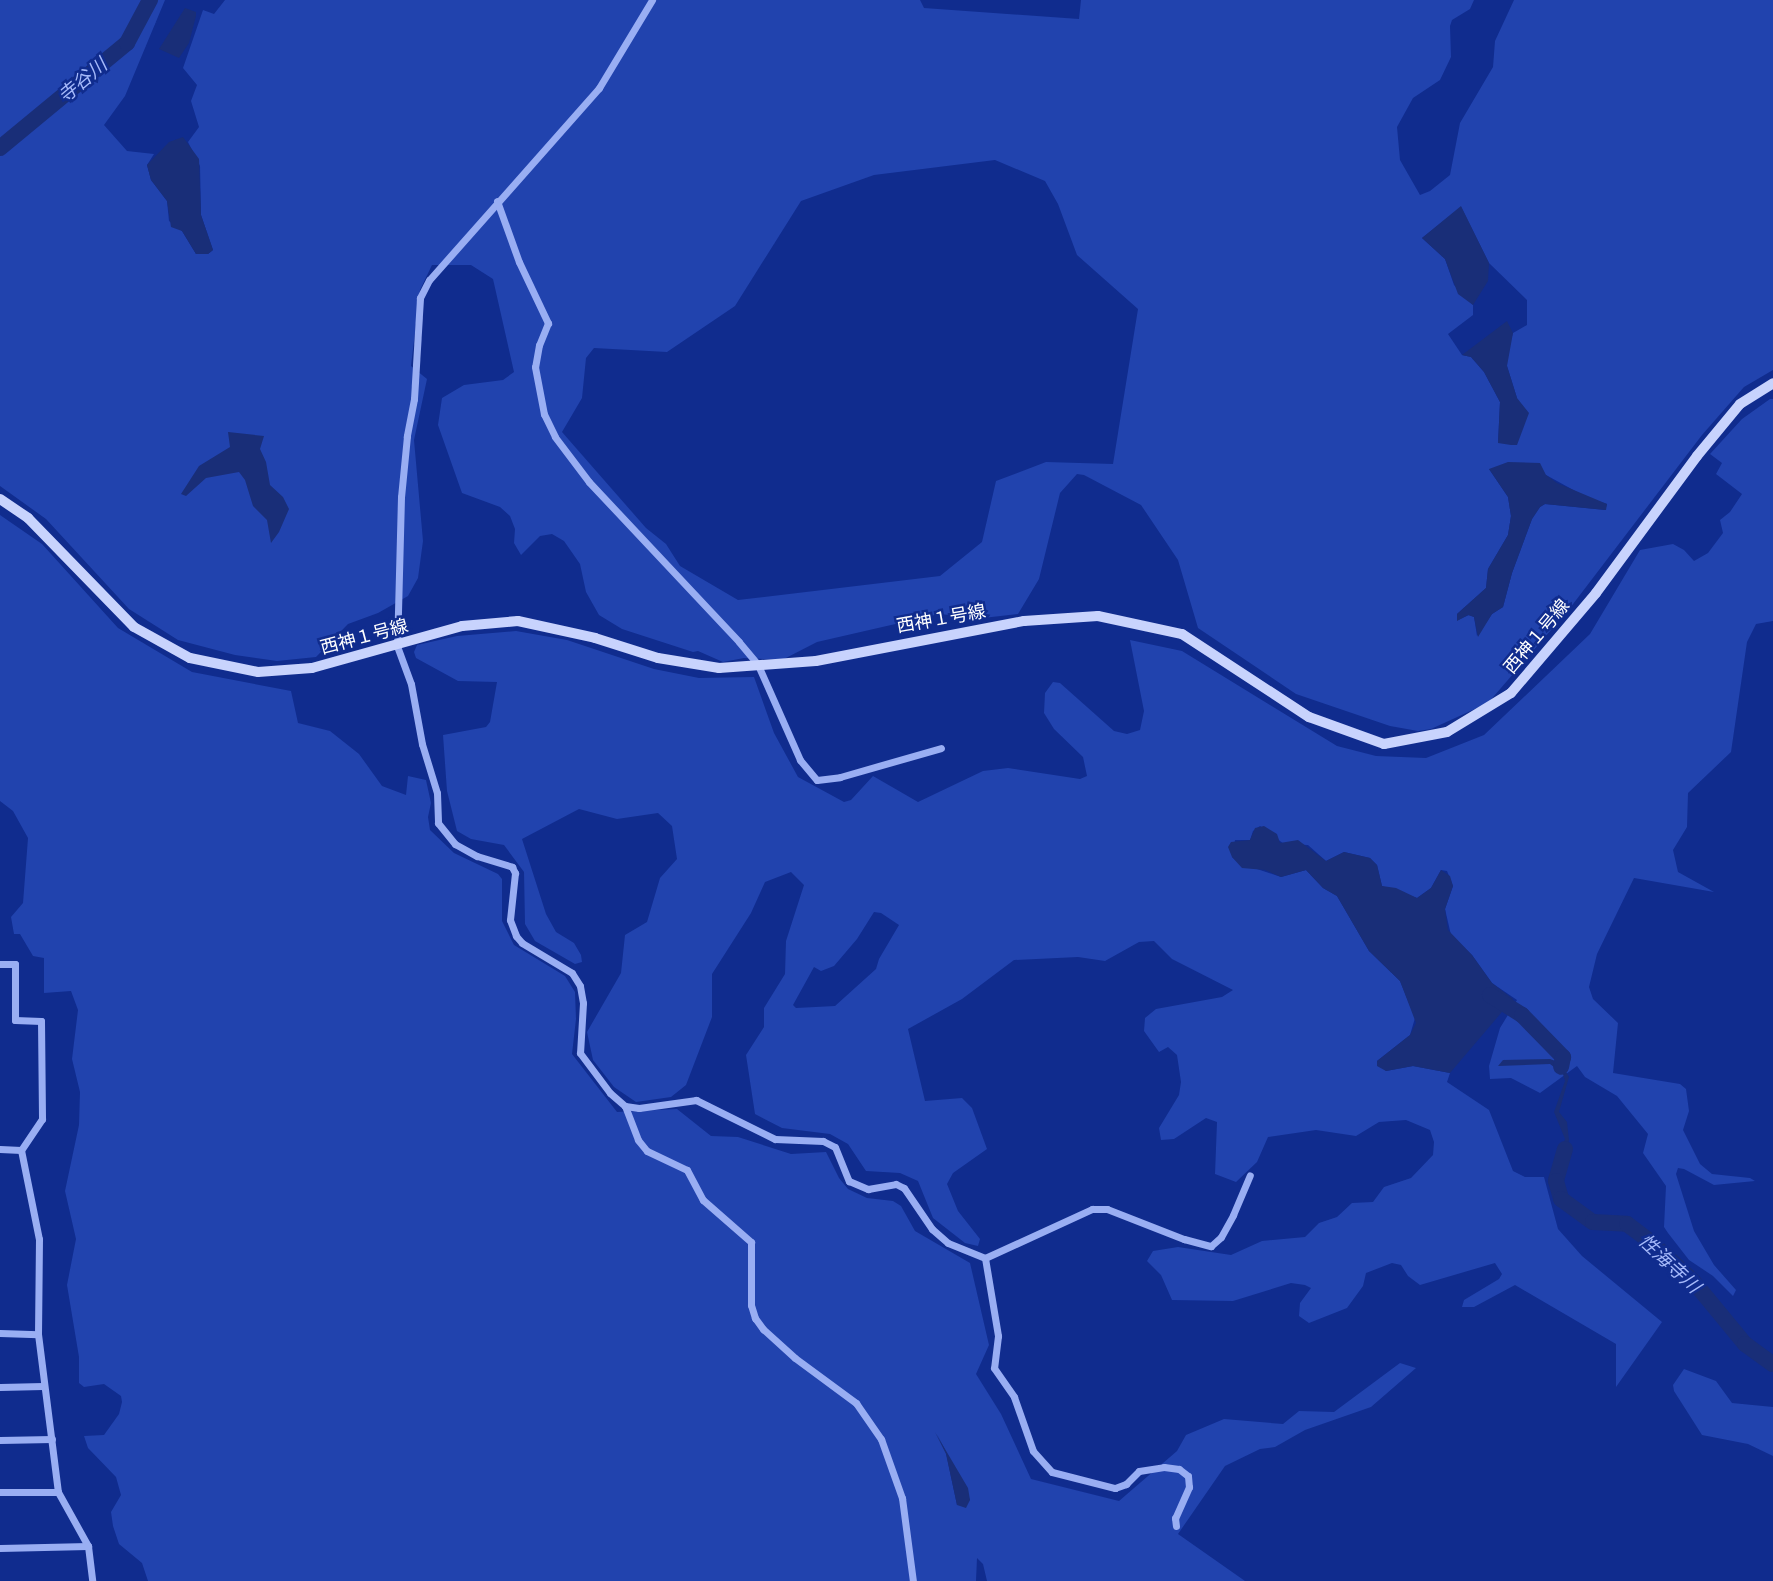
<!DOCTYPE html>
<html>
<head>
<meta charset="utf-8">
<style>
	body { margin:0 }
	#map { position:relative; width:1773px; height:1581px; overflow:hidden; background:#102c8e; font-family:Commissioner,"Noto Sans JP",sans-serif }
	div>[style] { position:absolute }
	[style*='--x'] { left:calc(var(--x)*1px); top:calc(var(--y)*1px); width:calc(var(--w)*1px); rotate:calc(var(--a)*1deg) }
	.green>* { inset:0; background:#2143ae }
	.water>* { inset:0; background:#192e78 }
	.river>* { height:16px; margin:-8px; padding:0 8px; transform-origin:8px; border-radius:8px; background:#192e78 }
	.street>* { height:7px; margin:-3.5px; padding:0 3.5px; transform-origin:3.5px; border-radius:3.5px; background:#99aef3 }
	.secondary>* { height:10px; margin:-5px; padding:0 5px; transform-origin:5px; border-radius:5px; background:#c8d3fd }
	span { translate:-50% -50%; white-space:nowrap; text-align:center; line-height:1.15; -webkit-text-stroke:5px #102c8e; paint-order:stroke }
	.street-label { font-size:18px; color:#fff }
	.water-label { font-size:19px; color:#a5b9fa; font-style:italic }
</style>
</head>
<body>
<div id="map">
	<div class="green">
		<i style="clip-path:polygon(evenodd,0 0,165px 0,125px 96px,104px 125px,127px 151px,154px 154px,147px 165px,151px 180px,167px 201px,169px 221px,182px 231px,196px 254px,208px 254px,213px 250px,201px 215px,200px 166px,188px 142px,199px 127px,191px 101px,197px 85px,183px 68px,203px 10px,214px 14px,225px 0,920px 0,924px 8px,1079px 19px,1081px 0,1474px 0,1470px 9px,1452px 20px,1450px 26px,1451px 57px,1440px 80px,1413px 98px,1397px 127px,1400px 160px,1420px 195px,1430px 191px,1450px 175px,1460px 123px,1493px 67px,1495px 41px,1514px 0,1773px 0,1773px 370px,1744px 387px,1702px 435px,1570px 608px,1488px 703px,1431px 729px,1418px 731px,1390px 726px,1296px 694px,1198px 628px,1178px 560px,1141px 505px,1084px 475px,1077px 474px,1060px 493px,1039px 579px,1018px 614px,983px 618px,939px 614px,817px 642px,782px 660px,744px 658px,723px 662px,698px 651px,693px 652px,622px 629px,599px 615px,586px 592px,580px 564px,564px 541px,552px 534px,540px 536px,521px 555px,514px 543px,515px 529px,510px 516px,500px 507px,462px 493px,438px 425px,442px 398px,464px 385px,503px 380px,514px 372px,493px 279px,471px 265px,432px 265px,420px 290px,411px 366px,427px 379px,414px 440px,423px 541px,418px 578px,408px 596px,378px 613px,348px 624px,316px 657px,277px 661px,235px 655px,178px 640px,129px 609px,46px 519px,0 486px,0 0,995px 160px,1045px 181px,1058px 204px,1077px 255px,1138px 309px,1113px 464px,1046px 462px,996px 481px,982px 542px,940px 576px,738px 600px,680px 566px,666px 544px,646px 528px,562px 432px,582px 398px,586px 358px,594px 348px,667px 352px,735px 306px,801px 201px,874px 175px,995px 160px,0 0,1461px 207px,1489px 263px,1527px 300px,1527px 325px,1513px 333px,1507px 353px,1507px 366px,1517px 398px,1498px 443px,1500px 402px,1484px 372px,1471px 357px,1462px 355px,1448px 334px,1473px 315px,1473px 305px,1454px 285px,1445px 259px,1422px 238px,1461px 207px,0 0,1489px 469px,1546px 475px,1588px 498px,1607px 504px,1605px 510px,1545px 504px,1540px 507px,1532px 519px,1512px 573px,1503px 607px,1492px 614px,1477px 636px,1474px 617px,1469px 615px,1458px 620px,1457px 614px,1486px 588px,1488px 569px,1508px 535px,1511px 516px,1508px 497px,1489px 469px)"></i>
		<i style="clip-path:polygon(evenodd,1770px 399px,1773px 399px,1773px 621px,1756px 624px,1747px 642px,1731px 752px,1688px 793px,1687px 827px,1673px 850px,1678px 872px,1714px 892px,1634px 878px,1597px 954px,1589px 987px,1593px 999px,1618px 1023px,1613px 1073px,1680px 1084px,1686px 1089px,1689px 1111px,1683px 1130px,1700px 1164px,1712px 1174px,1750px 1178px,1755px 1181px,1714px 1185px,1684px 1169px,1678px 1168px,1676px 1174px,1694px 1231px,1714px 1265px,1736px 1290px,1733px 1296px,1713px 1276px,1689px 1260px,1668px 1233px,1664px 1227px,1666px 1186px,1643px 1153px,1648px 1134px,1617px 1096px,1585px 1077px,1577px 1066px,1540px 1093px,1511px 1078px,1490px 1079px,1489px 1066px,1500px 1028px,1517px 1000px,1492px 983px,1472px 955px,1451px 935px,1445px 909px,1453px 886px,1447px 871px,1441px 870px,1431px 888px,1417px 898px,1382px 886px,1377px 865px,1370px 858px,1344px 852px,1326px 861px,1308px 845px,1284px 844px,1260px 826px,1253px 831px,1250px 840px,1235px 840px,1232px 857px,1239px 863px,1281px 877px,1306px 870px,1323px 888px,1337px 896px,1369px 951px,1400px 981px,1415px 1018px,1410px 1035px,1377px 1061px,1386px 1071px,1413px 1066px,1450px 1073px,1447px 1082px,1489px 1110px,1513px 1171px,1525px 1177px,1544px 1177px,1558px 1229px,1582px 1256px,1662px 1322px,1616px 1387px,1616px 1344px,1515px 1285px,1474px 1307px,1462px 1307px,1464px 1300px,1499px 1279px,1502px 1274px,1495px 1263px,1420px 1285px,1408px 1276px,1401px 1265px,1392px 1263px,1366px 1273px,1363px 1286px,1347px 1308px,1309px 1323px,1299px 1316px,1300px 1303px,1311px 1288px,1305px 1285px,1291px 1283px,1233px 1301px,1172px 1300px,1161px 1275px,1147px 1261px,1153px 1251px,1178px 1247px,1231px 1255px,1262px 1241px,1305px 1237px,1319px 1223px,1337px 1217px,1352px 1203px,1373px 1202px,1384px 1187px,1411px 1178px,1433px 1155px,1434px 1142px,1430px 1130px,1406px 1120px,1379px 1122px,1356px 1136px,1316px 1130px,1268px 1137px,1257px 1162px,1236px 1182px,1215px 1174px,1217px 1122px,1206px 1118px,1174px 1139px,1161px 1140px,1159px 1128px,1179px 1095px,1181px 1082px,1177px 1055px,1168px 1047px,1159px 1052px,1144px 1031px,1145px 1018px,1156px 1009px,1222px 997px,1233px 990px,1172px 959px,1154px 941px,1139px 942px,1105px 961px,1078px 957px,1014px 960px,962px 999px,908px 1029px,925px 1101px,962px 1098px,972px 1108px,987px 1149px,953px 1173px,947px 1184px,958px 1211px,980px 1239px,978px 1246px,965px 1243px,933px 1218px,918px 1181px,900px 1173px,866px 1171px,848px 1144px,830px 1134px,782px 1128px,755px 1114px,746px 1055px,764px 1027px,764px 1008px,785px 974px,786px 941px,804px 885px,791px 872px,765px 882px,751px 913px,712px 974px,712px 1017px,686px 1085px,671px 1097px,636px 1102px,614px 1087px,593px 1060px,587px 1032px,621px 973px,625px 935px,647px 922px,660px 878px,677px 859px,672px 826px,658px 813px,617px 819px,579px 809px,522px 839px,546px 914px,556px 932px,574px 943px,581px 955px,582px 962px,575px 964px,535px 941px,525px 924px,524px 872px,504px 845px,471px 839px,457px 831px,447px 791px,443px 735px,486px 727px,490px 722px,497px 682px,458px 681px,416px 658px,414px 652px,417px 645px,457px 636px,516px 631px,567px 640px,654px 669px,699px 678px,754px 677px,774px 733px,798px 777px,844px 802px,851px 800px,873px 776px,918px 802px,983px 771px,1008px 768px,1080px 779px,1087px 776px,1083px 757px,1054px 729px,1044px 713px,1045px 693px,1053px 682px,1060px 683px,1114px 731px,1127px 734px,1140px 730px,1144px 711px,1130px 640px,1182px 651px,1337px 746px,1376px 756px,1426px 758px,1484px 735px,1590px 634px,1640px 550px,1673px 544px,1684px 550px,1694px 561px,1708px 553px,1723px 533px,1720px 520px,1730px 512px,1742px 494px,1716px 474px,1722px 463px,1710px 454px,1742px 419px,1770px 399px,874px 912px,881px 913px,899px 925px,879px 959px,876px 969px,835px 1006px,796px 1008px,793px 1005px,814px 967px,821px 971px,834px 966px,857px 939px,874px 912px)"></i>
		<i style="clip-path:polygon(evenodd,0 515px,42px 544px,118px 628px,192px 672px,291px 691px,298px 723px,330px 731px,359px 754px,382px 786px,406px 795px,408px 776px,426px 780px,431px 803px,428px 817px,430px 830px,454px 853px,498px 874px,502px 879px,502px 921px,514px 945px,565px 976px,575px 992px,576px 1019px,572px 1054px,617px 1112px,677px 1109px,711px 1136px,738px 1137px,791px 1154px,826px 1152px,839px 1178px,848px 1189px,867px 1198px,893px 1201px,901px 1206px,915px 1231px,970px 1263px,989px 1345px,976px 1374px,1001px 1414px,1031px 1479px,1119px 1501px,1177px 1451px,1186px 1435px,1224px 1419px,1283px 1424px,1299px 1411px,1334px 1412px,1400px 1363px,1416px 1368px,1371px 1407px,1305px 1430px,1275px 1447px,1260px 1449px,1225px 1466px,1178px 1534px,1245px 1581px,987px 1581px,983px 1564px,977px 1558px,976px 1581px,148px 1581px,142px 1563px,119px 1544px,113px 1526px,111px 1512px,121px 1495px,116px 1477px,88px 1448px,84px 1436px,104px 1435px,119px 1414px,122px 1402px,121px 1396px,104px 1384px,84px 1387px,79px 1383px,79px 1357px,67px 1285px,76px 1239px,65px 1191px,79px 1125px,80px 1092px,72px 1059px,78px 1010px,71px 991px,44px 993px,44px 958px,33px 956px,20px 934px,14px 934px,11px 917px,23px 903px,28px 838px,13px 811px,0 801px,0 515px,937px 1434px,970px 1500px,957px 1505px,946px 1453px,937px 1434px)"></i>
		<i style="clip-path:polygon(1684px 1369px,1716px 1381px,1732px 1403px,1773px 1407px,1773px 1456px,1748px 1444px,1702px 1435px,1674px 1391px,1673px 1385px)"></i>
	</div>
	<div class="water">
		<i style="clip-path:polygon(185px 8px,196px 12px,196px 16px,189px 43px,179px 58px,159px 49px)"></i>
		<i style="clip-path:polygon(183px 137px,199px 159px,201px 215px,213px 250px,208px 254px,196px 254px,182px 231px,171px 227px,167px 201px,151px 180px,147px 165px,169px 142px)"></i>
		<i style="clip-path:polygon(1461px 206px,1489px 263px,1488px 281px,1473px 305px,1458px 294px,1445px 259px,1422px 238px)"></i>
		<i style="clip-path:polygon(1507px 321px,1513px 333px,1507px 366px,1517px 398px,1529px 413px,1517px 445px,1511px 445px,1498px 443px,1500px 402px,1484px 372px,1471px 357px,1462px 355px)"></i>
		<i style="clip-path:polygon(228px 432px,264px 436px,260px 449px,266px 462px,270px 485px,283px 497px,289px 509px,279px 532px,271px 543px,267px 520px,253px 506px,245px 480px,239px 472px,206px 478px,186px 496px,181px 494px,199px 466px,230px 447px)"></i>
		<i style="clip-path:polygon(1508px 462px,1540px 463px,1546px 475px,1557px 483px,1607px 504px,1606px 510px,1545px 504px,1540px 507px,1532px 519px,1512px 573px,1503px 607px,1492px 614px,1478px 637px,1474px 617px,1468px 615px,1457px 621px,1457px 614px,1486px 588px,1488px 569px,1508px 535px,1511px 516px,1508px 497px,1489px 469px)"></i>
		<i style="clip-path:polygon(1264px 826px,1277px 834px,1280px 843px,1298px 840px,1326px 861px,1344px 852px,1370px 858px,1377px 865px,1382px 886px,1396px 888px,1417px 898px,1431px 888px,1441px 870px,1450px 876px,1453px 886px,1445px 909px,1448px 930px,1472px 955px,1492px 983px,1513px 999px,1450px 1073px,1413px 1066px,1386px 1071px,1377px 1066px,1377px 1061px,1410px 1035px,1416px 1023px,1400px 981px,1369px 951px,1337px 896px,1323px 888px,1306px 870px,1281px 877px,1265px 870px,1242px 868px,1232px 857px,1228px 847px,1231px 842px,1250px 840px,1255px 828px)"></i>
		<i style="clip-path:polygon(1550px 1059px,1561px 1063px,1569px 1077px,1559px 1112px,1567px 1122px,1569px 1140px,1561px 1169px,1555px 1168px,1565px 1139px,1554px 1112px,1565px 1081px,1563px 1074px,1550px 1064px,1498px 1066px,1503px 1060px)"></i>
		<i style="clip-path:polygon(935px 1432px,968px 1488px,970px 1500px,966px 1508px,957px 1505px,946px 1454px)"></i>
	</div>
	<div class="river">
		<i style="--x:0;--y:148;--w:165;--a:-39.6"></i>
		<i style="--x:127;--y:43;--w:49;--a:-61.9"></i>
		<i style="--x:1490;--y:995;--w:38;--a:32"></i>
		<i style="--x:1522;--y:1015;--w:59;--a:45.7"></i>
		<i style="--x:1563;--y:1057;--w:10;--a:101"></i>
		<i style="--x:1565;--y:1149;--w:33;--a:106"></i>
		<i style="--x:1556;--y:1181;--w:19;--a:74"></i>
		<i style="--x:1561;--y:1199;--w:39;--a:36"></i>
		<i style="--x:1593;--y:1222;--w:34;--a:3"></i>
		<i style="--x:1627;--y:1224;--w:31;--a:37"></i>
		<i style="--x:1652;--y:1243;--w:56;--a:42.8"></i>
		<i style="--x:1693;--y:1281;--w:82;--a:50.5"></i>
		<i style="--x:1745;--y:1344;--w:34;--a:36"></i>
	</div>
	<div class="street">
		<i style="--x:652;--y:0;--w:103;--a:121.1"></i>
		<i style="--x:599;--y:88;--w:256;--a:131.5"></i>
		<i style="--x:429;--y:280;--w:20;--a:117"></i>
		<i style="--x:420;--y:298;--w:101;--a:93.4"></i>
		<i style="--x:414;--y:399;--w:38;--a:101"></i>
		<i style="--x:407;--y:436;--w:61;--a:95.6"></i>
		<i style="--x:401;--y:497;--w:149;--a:91.5"></i>
		<i style="--x:397;--y:646;--w:40;--a:69.8"></i>
		<i style="--x:411;--y:684;--w:61;--a:79.6"></i>
		<i style="--x:422;--y:744;--w:51;--a:73"></i>
		<i style="--x:437;--y:793;--w:30;--a:88"></i>
		<i style="--x:438;--y:823;--w:27;--a:51"></i>
		<i style="--x:455;--y:844;--w:25;--a:29"></i>
		<i style="--x:477;--y:856;--w:37;--a:17"></i>
		<i style="--x:512;--y:867;--w:7;--a:63"></i>
		<i style="--x:515;--y:873;--w:47;--a:96.1"></i>
		<i style="--x:510;--y:920;--w:17;--a:69"></i>
		<i style="--x:516;--y:936;--w:9;--a:49"></i>
		<i style="--x:522;--y:943;--w:58;--a:31"></i>
		<i style="--x:572;--y:973;--w:15;--a:58"></i>
		<i style="--x:580;--y:986;--w:17;--a:80"></i>
		<i style="--x:583;--y:1003;--w:50;--a:93.4"></i>
		<i style="--x:580;--y:1053;--w:50;--a:53.1"></i>
		<i style="--x:610;--y:1093;--w:20;--a:41"></i>
		<i style="--x:625;--y:1106;--w:14;--a:8"></i>
		<i style="--x:639;--y:1108;--w:58;--a:-8"></i>
		<i style="--x:696;--y:1100;--w:88;--a:26.3"></i>
		<i style="--x:775;--y:1139;--w:48;--a:2.4"></i>
		<i style="--x:823;--y:1141;--w:13;--a:27"></i>
		<i style="--x:835;--y:1147;--w:37;--a:68"></i>
		<i style="--x:849;--y:1181;--w:21;--a:23"></i>
		<i style="--x:868;--y:1189;--w:28;--a:-10"></i>
		<i style="--x:896;--y:1184;--w:9;--a:27"></i>
		<i style="--x:904;--y:1188;--w:50;--a:55.7"></i>
		<i style="--x:932;--y:1229;--w:21;--a:41"></i>
		<i style="--x:948;--y:1243;--w:40;--a:22"></i>
		<i style="--x:985;--y:1258;--w:118;--a:-24.6"></i>
		<i style="--x:1092;--y:1209;--w:15;--a:0"></i>
		<i style="--x:1107;--y:1209;--w:83;--a:21.3"></i>
		<i style="--x:1184;--y:1239;--w:28;--a:15"></i>
		<i style="--x:1211;--y:1246;--w:13;--a:-42"></i>
		<i style="--x:1221;--y:1237;--w:25;--a:-61"></i>
		<i style="--x:1233;--y:1215;--w:43;--a:-67"></i>
		<i style="--x:497;--y:201;--w:65;--a:70.2"></i>
		<i style="--x:519;--y:262;--w:68;--a:64.6"></i>
		<i style="--x:548;--y:323;--w:24;--a:112"></i>
		<i style="--x:539;--y:345;--w:22;--a:100"></i>
		<i style="--x:535;--y:367;--w:48;--a:79.2"></i>
		<i style="--x:544;--y:414;--w:25;--a:64"></i>
		<i style="--x:555;--y:437;--w:56;--a:52.9"></i>
		<i style="--x:589;--y:482;--w:219;--a:46.8"></i>
		<i style="--x:739;--y:642;--w:30;--a:50"></i>
		<i style="--x:758;--y:665;--w:104;--a:66.1"></i>
		<i style="--x:800;--y:760;--w:26;--a:50"></i>
		<i style="--x:817;--y:780;--w:23;--a:-7"></i>
		<i style="--x:840;--y:777;--w:105;--a:-16"></i>
		<i style="--x:0;--y:964;--w:15;--a:0"></i>
		<i style="--x:15;--y:964;--w:56;--a:90"></i>
		<i style="--x:15;--y:1020;--w:26;--a:2"></i>
		<i style="--x:41;--y:1021;--w:98;--a:89.4"></i>
		<i style="--x:42;--y:1119;--w:37;--a:124"></i>
		<i style="--x:21;--y:1150;--w:91;--a:78.6"></i>
		<i style="--x:39;--y:1239;--w:95;--a:90.6"></i>
		<i style="--x:38;--y:1334;--w:159;--a:82.8"></i>
		<i style="--x:58;--y:1492;--w:62;--a:60.9"></i>
		<i style="--x:88;--y:1546;--w:35;--a:83"></i>
		<i style="--x:625;--y:1106;--w:36;--a:69"></i>
		<i style="--x:638;--y:1140;--w:14;--a:51"></i>
		<i style="--x:647;--y:1151;--w:44;--a:25.4"></i>
		<i style="--x:687;--y:1170;--w:34;--a:62"></i>
		<i style="--x:703;--y:1200;--w:64;--a:41.2"></i>
		<i style="--x:751;--y:1242;--w:63;--a:90"></i>
		<i style="--x:751;--y:1305;--w:14;--a:73"></i>
		<i style="--x:755;--y:1318;--w:14;--a:54"></i>
		<i style="--x:763;--y:1329;--w:43;--a:42.2"></i>
		<i style="--x:795;--y:1358;--w:76;--a:36.4"></i>
		<i style="--x:856;--y:1403;--w:44;--a:55.2"></i>
		<i style="--x:881;--y:1439;--w:63;--a:70.4"></i>
		<i style="--x:902;--y:1498;--w:84;--a:82.5"></i>
		<i style="--x:0;--y:1149;--w:21;--a:3"></i>
		<i style="--x:985;--y:1258;--w:79;--a:80.5"></i>
		<i style="--x:998;--y:1336;--w:32;--a:97"></i>
		<i style="--x:994;--y:1368;--w:35;--a:55"></i>
		<i style="--x:1014;--y:1397;--w:57;--a:70.6"></i>
		<i style="--x:1033;--y:1451;--w:28;--a:48"></i>
		<i style="--x:1052;--y:1472;--w:65;--a:14.3"></i>
		<i style="--x:1115;--y:1488;--w:12;--a:-20"></i>
		<i style="--x:1126;--y:1484;--w:18;--a:-45"></i>
		<i style="--x:1139;--y:1471;--w:25;--a:-9"></i>
		<i style="--x:1164;--y:1467;--w:15;--a:8"></i>
		<i style="--x:1179;--y:1469;--w:11;--a:38"></i>
		<i style="--x:1188;--y:1476;--w:11;--a:85"></i>
		<i style="--x:1189;--y:1487;--w:34;--a:114"></i>
		<i style="--x:1175;--y:1518;--w:8;--a:83"></i>
		<i style="--x:0;--y:1333;--w:38;--a:2"></i>
		<i style="--x:0;--y:1387;--w:43;--a:-1.3"></i>
		<i style="--x:0;--y:1440;--w:52;--a:-1.1"></i>
		<i style="--x:0;--y:1492;--w:58;--a:0"></i>
		<i style="--x:0;--y:1548;--w:88;--a:-1.3"></i>
	</div>
	<div class="secondary">
		<i style="--x:0;--y:499;--w:34;--a:34"></i>
		<i style="--x:28;--y:518;--w:152;--a:45.8"></i>
		<i style="--x:134;--y:627;--w:64;--a:29"></i>
		<i style="--x:190;--y:658;--w:69;--a:11.6"></i>
		<i style="--x:258;--y:672;--w:54;--a:-4.2"></i>
		<i style="--x:312;--y:668;--w:156;--a:-15.6"></i>
		<i style="--x:462;--y:626;--w:56;--a:-5.1"></i>
		<i style="--x:518;--y:621;--w:79;--a:12.4"></i>
		<i style="--x:595;--y:638;--w:66;--a:17.6"></i>
		<i style="--x:658;--y:658;--w:62;--a:9.3"></i>
		<i style="--x:719;--y:668;--w:97;--a:-4.1"></i>
		<i style="--x:816;--y:661;--w:212;--a:-10.9"></i>
		<i style="--x:1024;--y:621;--w:74;--a:-3.9"></i>
		<i style="--x:1098;--y:616;--w:86;--a:12.1"></i>
		<i style="--x:1182;--y:634;--w:152;--a:33.2"></i>
		<i style="--x:1309;--y:717;--w:80;--a:19.8"></i>
		<i style="--x:1384;--y:744;--w:64;--a:-10.8"></i>
		<i style="--x:1447;--y:732;--w:75;--a:-31.4"></i>
		<i style="--x:1511;--y:693;--w:131;--a:-49.6"></i>
		<i style="--x:1596;--y:593;--w:170;--a:-53.6"></i>
		<i style="--x:1697;--y:456;--w:67;--a:-50.4"></i>
		<i style="--x:1740;--y:404;--w:39;--a:-32"></i>
	</div>
	<div class="street-label">
		<span style="left:941px;top:618px;rotate:-10deg">西神１号線</span>
		<span style="left:364px;top:636px;rotate:-15deg">西神１号線</span>
		<span style="left:1536px;top:636px;rotate:-50deg">西神１号線</span>
	</div>
	<div class="water-label">
		<span style="left:82px;top:80px;rotate:-40deg">寺谷川</span>
		<span style="left:1670px;top:1263px;rotate:43deg">性海寺川</span>
	</div>
</div>
</body>
</html>
